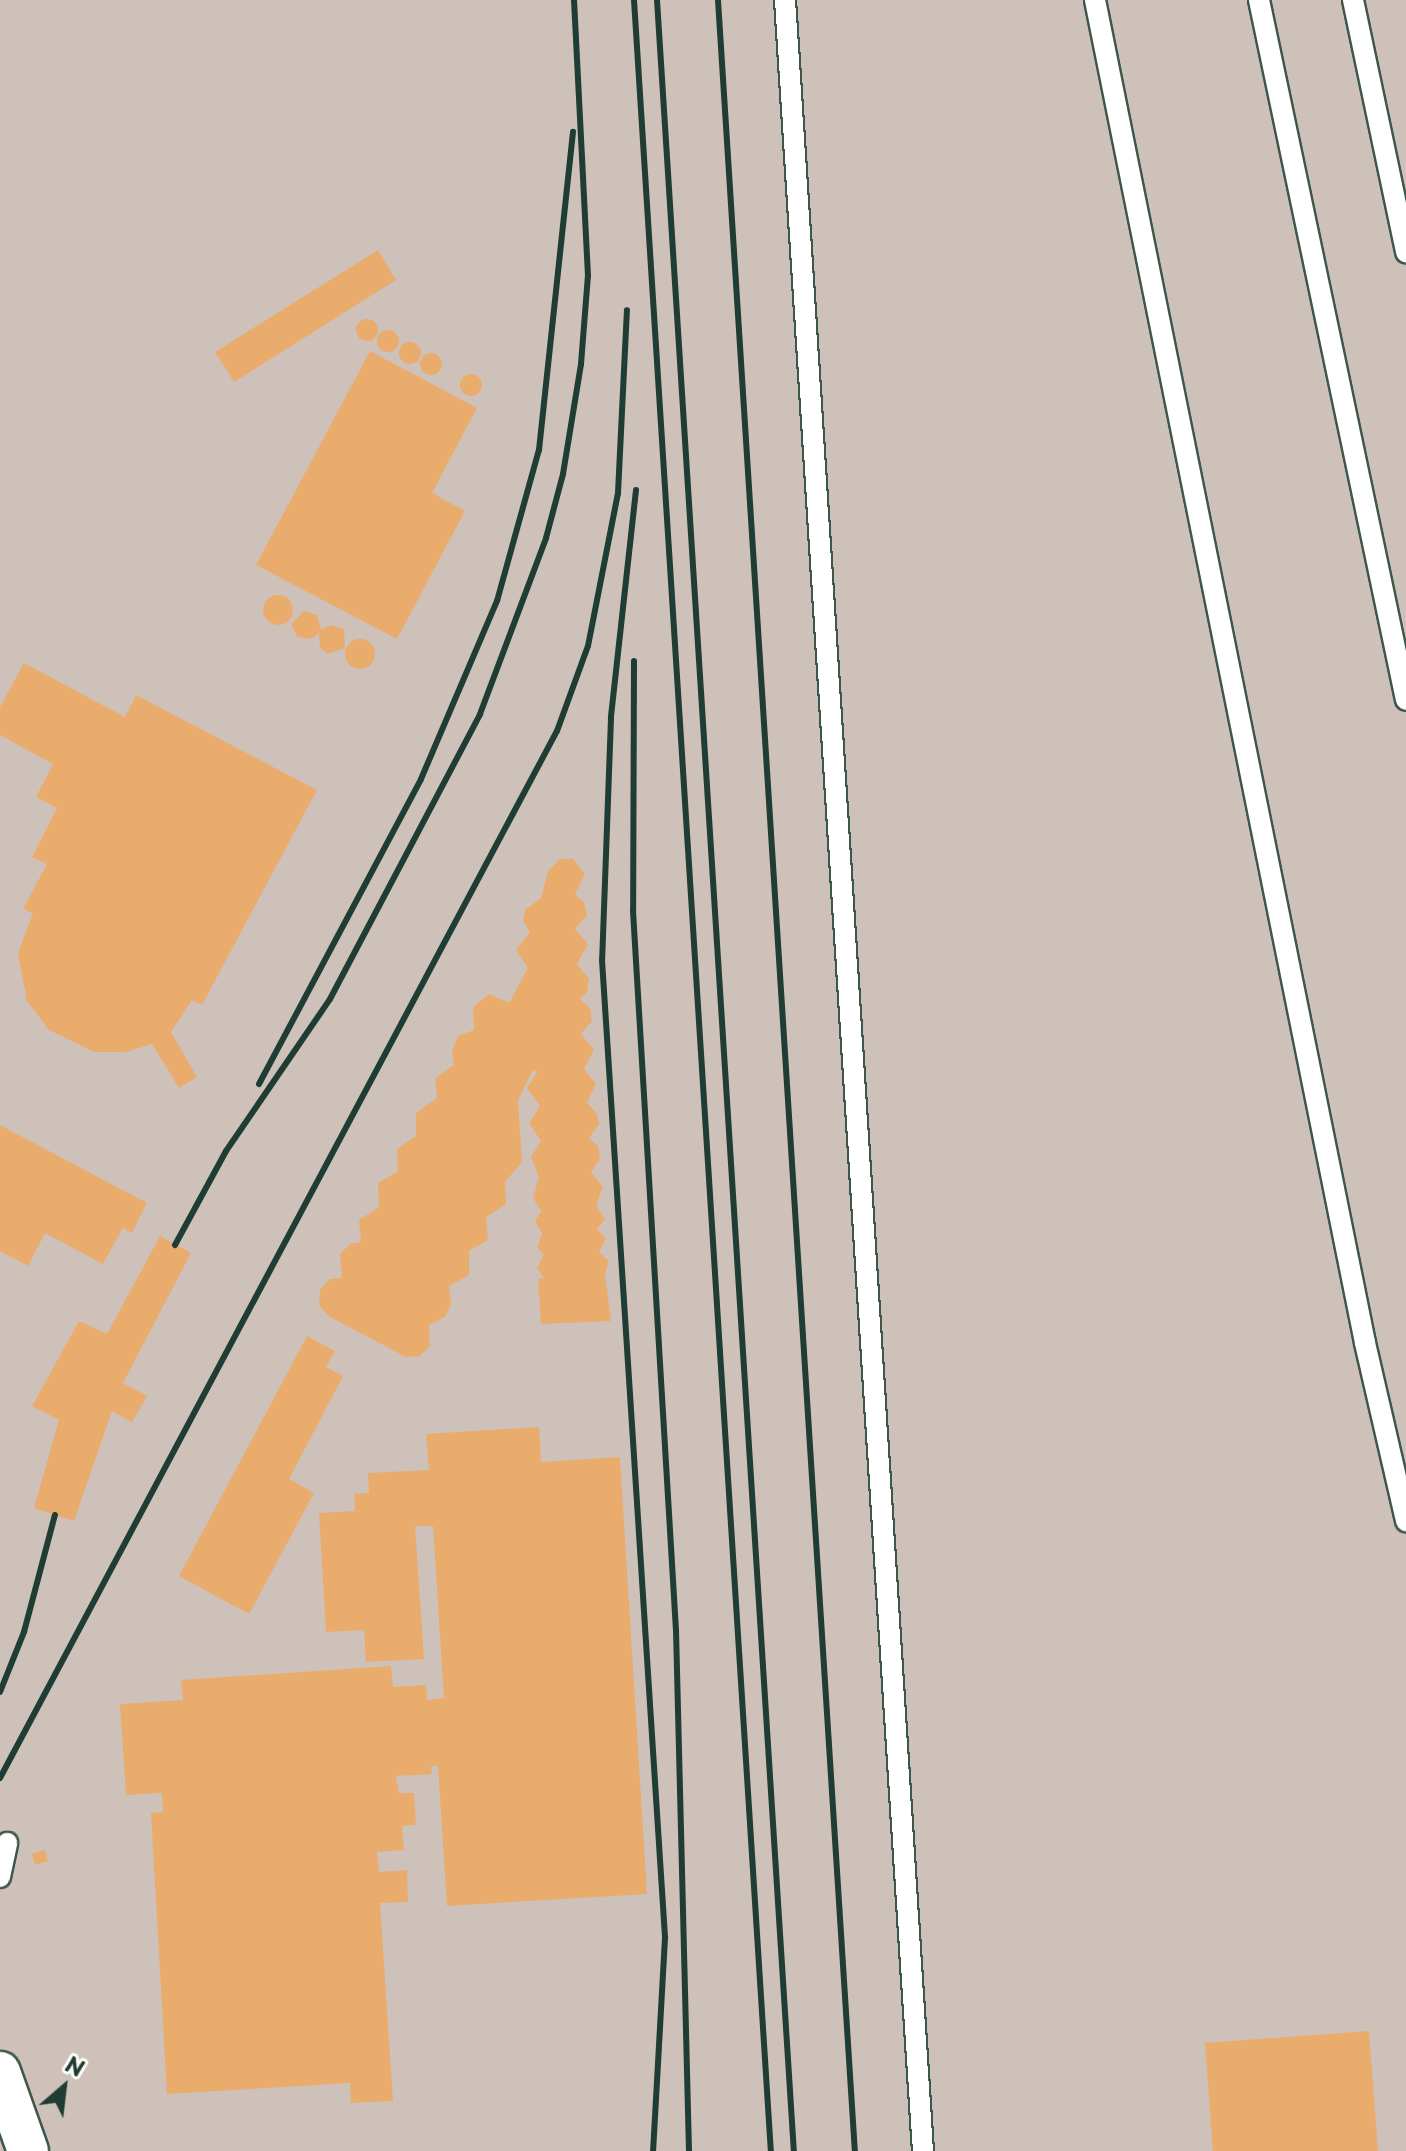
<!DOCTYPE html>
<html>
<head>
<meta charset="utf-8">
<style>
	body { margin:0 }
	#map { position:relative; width:1406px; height:2151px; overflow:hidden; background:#f1ead2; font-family:"Playpen Sans",sans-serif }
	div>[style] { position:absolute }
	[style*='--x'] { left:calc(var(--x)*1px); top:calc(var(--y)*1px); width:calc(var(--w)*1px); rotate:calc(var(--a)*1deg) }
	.industrial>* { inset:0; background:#cec1ba }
	.building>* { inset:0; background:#eaac6d }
	.round { border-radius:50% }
	.roads { filter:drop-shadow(2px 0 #3e574c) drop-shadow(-2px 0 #3e574c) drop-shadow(0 2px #3e574c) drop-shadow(0 -2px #3e574c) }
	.service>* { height:20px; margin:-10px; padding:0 10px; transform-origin:10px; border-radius:10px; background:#fff }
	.minor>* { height:40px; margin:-20px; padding:0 20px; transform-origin:20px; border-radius:20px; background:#fff }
	.rail>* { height:6px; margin:-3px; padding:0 3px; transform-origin:3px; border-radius:3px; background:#1f3d34 }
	span { translate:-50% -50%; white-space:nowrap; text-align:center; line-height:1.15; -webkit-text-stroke:6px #fdfcf7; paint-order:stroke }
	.north { position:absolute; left:24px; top:2047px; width:80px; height:80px; -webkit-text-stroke:6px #fdfcf7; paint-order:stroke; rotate:28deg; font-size:22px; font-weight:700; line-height:32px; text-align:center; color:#1f3d34 }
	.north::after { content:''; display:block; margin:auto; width:28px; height:36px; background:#1f3d34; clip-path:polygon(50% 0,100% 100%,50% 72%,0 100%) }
</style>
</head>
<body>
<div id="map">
	<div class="industrial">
		<i style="clip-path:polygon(0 0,1406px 0,1406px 2151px,0 2151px)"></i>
	</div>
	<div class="building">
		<i style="clip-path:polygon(378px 250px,396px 280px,234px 382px,215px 352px)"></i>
		<i class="round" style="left:356px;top:319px;width:22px;height:22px"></i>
		<i class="round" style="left:377px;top:330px;width:22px;height:22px"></i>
		<i class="round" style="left:399px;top:342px;width:22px;height:22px"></i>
		<i style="clip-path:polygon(370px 351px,477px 408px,432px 493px,465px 511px,397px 639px,256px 565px)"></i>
		<i class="round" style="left:420px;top:353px;width:22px;height:22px"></i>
		<i class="round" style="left:460px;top:374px;width:22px;height:22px"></i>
		<i class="round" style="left:263px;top:595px;width:30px;height:30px"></i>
		<i style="clip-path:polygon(304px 611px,317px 615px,321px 630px,331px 625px,344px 629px,345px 648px,328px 654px,320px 648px,319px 633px,311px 639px,297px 637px,291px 624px)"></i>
		<i class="round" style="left:345px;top:639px;width:30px;height:30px"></i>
		<i style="clip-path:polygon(24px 663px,125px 717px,136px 695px,317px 790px,202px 1005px,192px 1000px,171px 1032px,197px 1077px,179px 1088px,152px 1044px,126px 1052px,94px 1052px,49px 1030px,27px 1001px,18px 953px,33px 913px,23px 909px,47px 864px,32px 857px,57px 808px,36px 797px,53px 764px,0 735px,0 707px)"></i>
		<i style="clip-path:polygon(560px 859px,573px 859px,585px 874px,575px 894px,584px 902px,587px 915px,575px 929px,588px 944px,577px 964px,589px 979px,587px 992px,580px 999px,590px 1008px,592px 1021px,581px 1034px,594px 1050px,584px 1069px,596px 1084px,587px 1103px,596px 1112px,599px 1124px,589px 1138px,598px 1146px,600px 1159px,591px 1172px,603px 1187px,596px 1205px,605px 1219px,597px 1229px,606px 1238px,599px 1252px,609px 1261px,605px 1274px,611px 1321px,541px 1324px,538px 1279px,544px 1278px,537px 1268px,544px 1254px,537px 1248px,542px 1233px,535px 1221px,541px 1211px,533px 1198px,539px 1177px,531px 1157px,541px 1141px,529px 1123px,540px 1106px,527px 1088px,537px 1072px,533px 1070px,518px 1100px,522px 1162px,505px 1182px,506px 1204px,486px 1217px,488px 1240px,469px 1251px,469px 1275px,449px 1286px,451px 1305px,445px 1317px,429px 1325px,430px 1346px,420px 1356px,406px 1357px,328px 1316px,319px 1305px,320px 1290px,330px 1279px,342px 1278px,340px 1254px,350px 1244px,361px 1242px,359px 1220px,379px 1207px,378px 1183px,398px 1171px,397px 1149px,416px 1136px,416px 1113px,437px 1098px,435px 1078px,454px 1065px,452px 1050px,458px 1036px,474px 1030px,473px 1007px,489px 994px,509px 1003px,528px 968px,516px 950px,530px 932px,523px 921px,525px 910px,541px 898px,548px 871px)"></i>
		<i style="clip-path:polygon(0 1125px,147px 1203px,132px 1233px,123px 1228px,103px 1264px,45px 1233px,28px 1266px,0 1251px)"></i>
		<i style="clip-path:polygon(160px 1236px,191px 1253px,123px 1383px,147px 1396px,132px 1422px,112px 1411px,74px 1521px,34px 1508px,59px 1420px,32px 1406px,79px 1321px,107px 1334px)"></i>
		<i style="clip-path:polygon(307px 1336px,335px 1351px,326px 1367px,343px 1376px,289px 1479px,314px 1493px,249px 1614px,179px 1576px)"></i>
		<i style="clip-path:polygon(539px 1427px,541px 1462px,620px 1457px,647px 1894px,447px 1906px,438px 1766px,431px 1766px,432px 1774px,396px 1776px,399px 1793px,414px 1793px,416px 1825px,402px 1826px,404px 1850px,377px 1852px,379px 1872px,407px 1870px,408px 1902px,380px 1903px,393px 2101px,351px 2103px,350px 2083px,167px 2094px,151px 1813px,163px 1812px,162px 1793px,126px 1795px,120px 1704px,183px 1700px,181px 1680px,391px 1666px,393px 1687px,426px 1685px,427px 1700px,444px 1698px,433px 1526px,415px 1526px,424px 1659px,366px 1662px,364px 1630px,326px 1632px,319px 1513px,355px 1511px,354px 1494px,369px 1493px,368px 1473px,429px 1470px,426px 1434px)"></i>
		<i style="clip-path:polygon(45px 1850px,48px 1861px,35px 1865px,32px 1854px)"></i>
		<i style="clip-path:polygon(1369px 2031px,1378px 2151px,1213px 2151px,1205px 2043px)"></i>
	</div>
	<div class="roads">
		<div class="service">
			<i style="--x:785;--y:0;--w:2155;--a:86.33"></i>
			<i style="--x:1095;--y:0;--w:1370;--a:78.63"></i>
			<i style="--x:1365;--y:1343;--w:183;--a:77"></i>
			<i style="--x:1259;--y:0;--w:715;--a:78.14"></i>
			<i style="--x:1353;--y:0;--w:258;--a:78.1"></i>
			<i style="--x:0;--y:1877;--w:35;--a:-78"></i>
		</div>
		<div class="minor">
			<i style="--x:0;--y:2072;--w:84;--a:70.5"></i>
		</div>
	</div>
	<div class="rail">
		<i style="--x:634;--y:0;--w:2155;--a:86.36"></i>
		<i style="--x:657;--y:0;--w:2155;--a:86.36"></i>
		<i style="--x:718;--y:0;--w:2155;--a:86.36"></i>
		<i style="--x:636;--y:490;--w:229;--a:96.3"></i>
		<i style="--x:611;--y:718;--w:242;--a:92.1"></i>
		<i style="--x:602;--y:960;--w:980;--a:86.31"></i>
		<i style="--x:665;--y:1938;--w:213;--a:93.2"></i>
		<i style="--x:634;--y:661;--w:250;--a:90.2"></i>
		<i style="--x:633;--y:911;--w:720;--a:86.58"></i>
		<i style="--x:676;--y:1630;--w:521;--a:88.57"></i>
		<i style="--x:259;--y:1084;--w:345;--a:-62"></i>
		<i style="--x:421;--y:779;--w:194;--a:-66.9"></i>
		<i style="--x:497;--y:601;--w:157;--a:-74.5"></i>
		<i style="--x:539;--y:450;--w:320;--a:-83.9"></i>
		<i style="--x:175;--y:1245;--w:107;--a:-61.5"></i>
		<i style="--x:226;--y:1151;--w:184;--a:-55.6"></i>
		<i style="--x:330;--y:999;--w:322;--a:-62.2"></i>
		<i style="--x:480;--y:714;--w:188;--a:-69.4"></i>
		<i style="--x:546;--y:538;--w:66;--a:-75.1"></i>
		<i style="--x:563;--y:474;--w:111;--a:-80.7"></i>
		<i style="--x:581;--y:364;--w:88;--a:-85.5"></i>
		<i style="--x:588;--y:276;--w:276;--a:-92.9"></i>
		<i style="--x:0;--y:1692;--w:65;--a:-68.2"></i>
		<i style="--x:24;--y:1632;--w:121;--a:-75.2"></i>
		<i style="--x:0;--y:1778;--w:1186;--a:-61.99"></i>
		<i style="--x:557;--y:731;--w:90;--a:-70"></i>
		<i style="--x:588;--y:646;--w:156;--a:-78.9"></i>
		<i style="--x:618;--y:493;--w:183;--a:-87.2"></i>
	</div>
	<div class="north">N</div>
</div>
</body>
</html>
